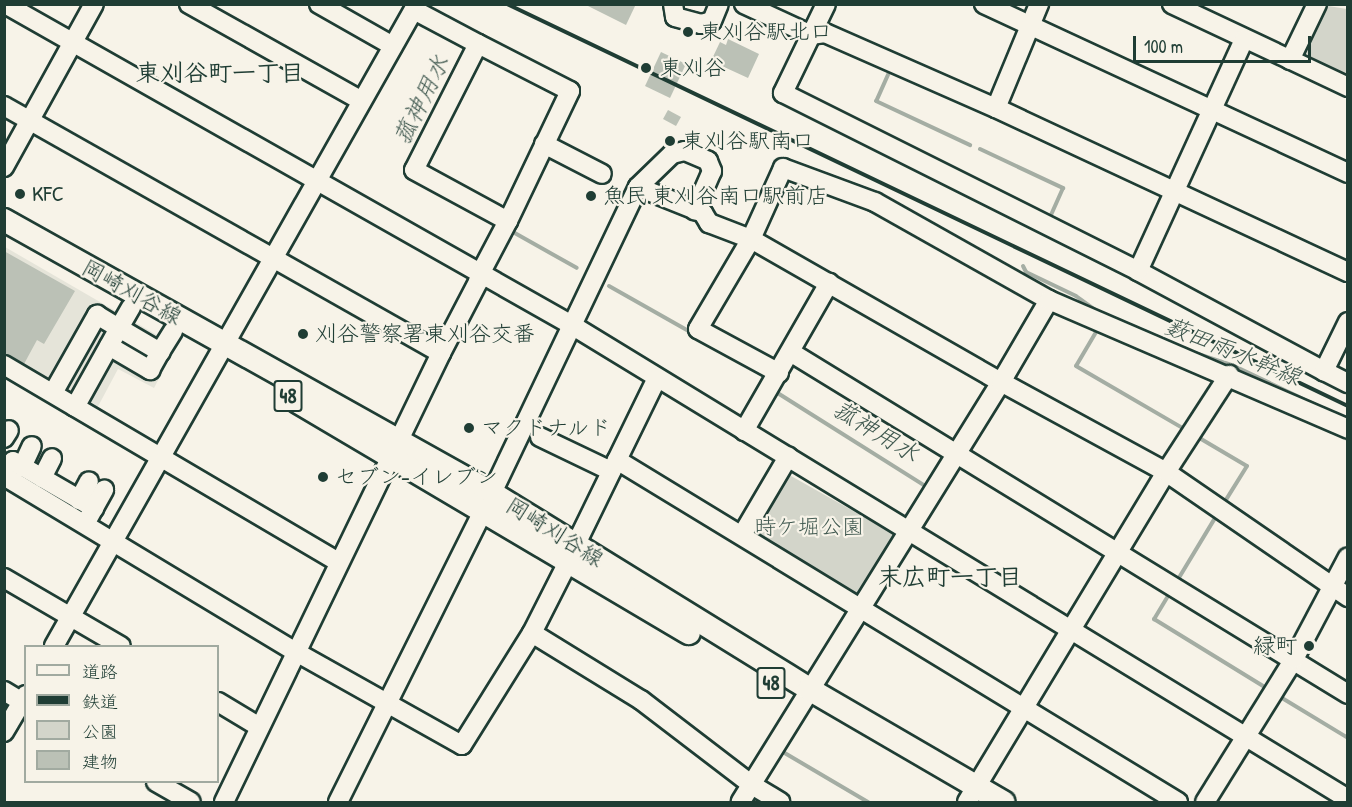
<!DOCTYPE html>
<html>
<head>
<meta charset="utf-8">
<style>
	body { margin:0 }
	#map { position:relative; width:1352px; height:807px; overflow:hidden; background:#f7f3e8; font-family:"Patrick Hand","Klee One",sans-serif }
	div>[style] { position:absolute }
	[style*='--x'] { left:calc(var(--x)*1px); top:calc(var(--y)*1px); width:calc(var(--w)*1px); rotate:calc(var(--a)*1deg) }
	.built>* { inset:0; background:#e5e4d9 }
	.green>* { inset:0; background:#d3d5ca }
	.stream>* { height:4px; margin:-2px; padding:0 2px; transform-origin:2px; border-radius:2px; background:#a4ada3 }
	.building>* { inset:0; background:#bbc1b6 }
	.roads { filter:drop-shadow(2px 0 #1f3d34) drop-shadow(-2px 0 #1f3d34) drop-shadow(0 2px #1f3d34) drop-shadow(0 -2px #1f3d34) }
	.minor>* { height:18px; margin:-9px; padding:0 9px; transform-origin:9px; border-radius:9px; background:#f7f3e8 }
	.major>* { height:22px; margin:-11px; padding:0 11px; transform-origin:11px; border-radius:11px; background:#f7f3e8 }
	.rail>* { height:4px; margin:-2px; padding:0 2px; transform-origin:2px; border-radius:2px; background:#1f3d34 }
	.dots>* { width:16px; height:16px; translate:-50% -50%; box-sizing:border-box; border:3px solid #f7f3e8; border-radius:50% }
	span { translate:-50% -50%; white-space:nowrap; text-align:center; line-height:1.15; -webkit-text-stroke:4.5px #f7f3e8; paint-order:stroke }
	.shield-label span { padding:2px 4px; background:#f7f3e8; border:2px solid; border-radius:4px; -webkit-text-stroke-width:0 }
	.shield-label { font-size:21px; color:#1f3d34; font-weight:700 }
	.poi-label { font-size:22px; color:#1f3d34 }
	.left { translate:0 -50%; text-align:left }
	.right { translate:-100% -50%; text-align:right }
	.street-label { font-size:22px; color:#1f3d34 }
	.park-label { font-size:22px; color:#435b52 }
	.neighbourhood-label { font-size:24px; color:#1f3d34; font-weight:700 }
	.water-label { font-size:24px; color:#405950; font-style:italic }
	.frame { position:absolute; inset:0; border:6px solid #1f3d34; pointer-events:none }
	.legend { position:absolute; left:24px; top:645px; width:195px; height:138px; box-sizing:border-box; background:#f7f3e8; border:2px solid #a1aaa0; margin:0; padding:8px 10px; list-style:none; font-size:18px; color:#1f3d34 }
	.legend li { display:flex; align-items:center; gap:12px; height:30px }
	.legend b { width:30px; border:2px solid #a1aaa0 }
	.scale { position:absolute; left:1133px; top:36px; width:178px; height:27px; box-sizing:border-box; border:3px solid #1f3d34; border-top:0; padding-left:8px; font-size:18px; line-height:21px; white-space:nowrap; color:#1f3d34; -webkit-text-stroke:4px #f7f3e8; paint-order:stroke }
</style>
</head>
<body>
<div id="map">
	<div class="built">
		<i style="clip-path:polygon(5px 247px,176px 346px,154px 388px,118px 369px,95px 412px,5px 360px)"></i>
	</div>
	<div class="green">
		<i style="clip-path:polygon(1322px 5px,1347px 9px,1347px 81px,1302px 60px,1299px 54px)"></i>
		<i style="clip-path:polygon(784px 472px,894px 534px,855px 598px,750px 536px)"></i>
	</div>
	<div class="stream">
		<i style="--x:891;--y:68;--w:36;--a:114"></i>
		<i style="--x:876;--y:101;--w:104;--a:25.1"></i>
		<i style="--x:980;--y:149;--w:92;--a:25.2"></i>
		<i style="--x:1063;--y:188;--w:34;--a:114"></i>
		<i style="--x:513;--y:232;--w:73;--a:29.4"></i>
		<i style="--x:1023;--y:266;--w:7;--a:63"></i>
		<i style="--x:1026;--y:272;--w:55;--a:25.6"></i>
		<i style="--x:1076;--y:296;--w:34;--a:36"></i>
		<i style="--x:609;--y:286;--w:95;--a:29.5"></i>
		<i style="--x:1099;--y:327;--w:45;--a:120.5"></i>
		<i style="--x:1076;--y:366;--w:127;--a:30.2"></i>
		<i style="--x:1195;--y:353;--w:39;--a:18"></i>
		<i style="--x:1232;--y:365;--w:100;--a:25.5"></i>
		<i style="--x:776;--y:392;--w:178;--a:32.2"></i>
		<i style="--x:1196;--y:436;--w:59;--a:30.5"></i>
		<i style="--x:1247;--y:466;--w:44;--a:121.9"></i>
		<i style="--x:1177;--y:581;--w:79;--a:-58.9"></i>
		<i style="--x:1171;--y:591;--w:33;--a:121"></i>
		<i style="--x:1154;--y:619;--w:128;--a:31.6"></i>
		<i style="--x:1282;--y:698;--w:77;--a:31.2"></i>
		<i style="--x:783;--y:752;--w:99;--a:30.5"></i>
	</div>
	<div class="building">
		<i style="clip-path:polygon(584px 4px,636px 4px,626px 25px)"></i>
		<i style="clip-path:polygon(728px 39px,759px 54px,748px 78px,711px 61px,720px 42px,726px 45px)"></i>
		<i style="clip-path:polygon(661px 52px,686px 64px,670px 98px,645px 86px)"></i>
		<i style="clip-path:polygon(668px 110px,681px 117px,676px 126px,663px 119px)"></i>
		<i style="clip-path:polygon(4px 251px,75px 291px,44px 344px,37px 340px,24px 364px,4px 354px)"></i>
	</div>
	<div class="roads">
		<div class="minor">
			<i style="--x:5;--y:4;--w:649;--a:29.53"></i>
			<i style="--x:570;--y:324;--w:912;--a:31.41"></i>
			<i style="--x:189;--y:4;--w:198;--a:29.3"></i>
			<i style="--x:319;--y:4;--w:85;--a:29.6"></i>
			<i style="--x:673;--y:4;--w:13;--a:81"></i>
			<i style="--x:675;--y:17;--w:27;--a:15"></i>
			<i style="--x:701;--y:24;--w:11;--a:-15"></i>
			<i style="--x:712;--y:21;--w:18;--a:-68"></i>
			<i style="--x:744;--y:4;--w:74;--a:24.8"></i>
			<i style="--x:811;--y:35;--w:14;--a:-8"></i>
			<i style="--x:825;--y:33;--w:187;--a:23.7"></i>
			<i style="--x:996;--y:108;--w:388;--a:25"></i>
			<i style="--x:826;--y:4;--w:99;--a:115.8"></i>
			<i style="--x:783;--y:93;--w:397;--a:26.6"></i>
			<i style="--x:1138;--y:271;--w:211;--a:28.3"></i>
			<i style="--x:984;--y:4;--w:401;--a:24.9"></i>
			<i style="--x:1172;--y:4;--w:195;--a:25.2"></i>
			<i style="--x:414;--y:10;--w:72;--a:28"></i>
			<i style="--x:1290;--y:60;--w:62;--a:-64.3"></i>
			<i style="--x:4;--y:106;--w:502;--a:29.48"></i>
			<i style="--x:441;--y:353;--w:80;--a:-62.5"></i>
			<i style="--x:478;--y:282;--w:8;--a:-76"></i>
			<i style="--x:480;--y:274;--w:60;--a:-62.2"></i>
			<i style="--x:508;--y:221;--w:144;--a:-64.5"></i>
			<i style="--x:570;--y:91;--w:103;--a:-152.9"></i>
			<i style="--x:478;--y:44;--w:141;--a:116.9"></i>
			<i style="--x:414;--y:170;--w:107;--a:28.5"></i>
			<i style="--x:996;--y:108;--w:113;--a:-67.5"></i>
			<i style="--x:544;--y:144;--w:65;--a:27.3"></i>
			<i style="--x:4;--y:167;--w:186;--a:-61.1"></i>
			<i style="--x:638;--y:187;--w:70;--a:21.8"></i>
			<i style="--x:703;--y:213;--w:12;--a:59"></i>
			<i style="--x:709;--y:223;--w:45;--a:20.9"></i>
			<i style="--x:751;--y:239;--w:288;--a:29.8"></i>
			<i style="--x:1001;--y:382;--w:494;--a:121.8"></i>
			<i style="--x:1138;--y:271;--w:255;--a:-65.4"></i>
			<i style="--x:1049;--y:300;--w:95;--a:120.3"></i>
			<i style="--x:1001;--y:382;--w:188;--a:28.6"></i>
			<i style="--x:1166;--y:472;--w:221;--a:34.5"></i>
			<i style="--x:1348;--y:322;--w:55;--a:116.1"></i>
			<i style="--x:1324;--y:371;--w:27;--a:27"></i>
			<i style="--x:109;--y:346;--w:48;--a:30.3"></i>
			<i style="--x:150;--y:370;--w:21;--a:-61"></i>
			<i style="--x:792;--y:353;--w:652;--a:31.52"></i>
			<i style="--x:4;--y:365;--w:389;--a:30.5"></i>
			<i style="--x:779;--y:373;--w:92;--a:-151.5"></i>
			<i style="--x:698;--y:329;--w:104;--a:-59.5"></i>
			<i style="--x:751;--y:239;--w:78;--a:-65.7"></i>
			<i style="--x:783;--y:168;--w:98;--a:20.3"></i>
			<i style="--x:875;--y:202;--w:200;--a:29.4"></i>
			<i style="--x:1049;--y:300;--w:326;--a:23.3"></i>
			<i style="--x:53;--y:393;--w:90;--a:-60.6"></i>
			<i style="--x:97;--y:315;--w:26;--a:31"></i>
			<i style="--x:119;--y:328;--w:24;--a:-60"></i>
			<i style="--x:75;--y:407;--w:90;--a:-60.9"></i>
			<i style="--x:119;--y:328;--w:48;--a:30.3"></i>
			<i style="--x:160;--y:352;--w:25;--a:-58"></i>
			<i style="--x:744;--y:431;--w:171;--a:-60.1"></i>
			<i style="--x:540;--y:437;--w:79;--a:25.6"></i>
			<i style="--x:4;--y:438;--w:9;--a:-58"></i>
			<i style="--x:617;--y:460;--w:91;--a:-64"></i>
			<i style="--x:22;--y:467;--w:23;--a:-65"></i>
			<i style="--x:4;--y:476;--w:341;--a:31.1"></i>
			<i style="--x:296;--y:652;--w:190;--a:29.3"></i>
			<i style="--x:462;--y:745;--w:132;--a:-58"></i>
			<i style="--x:532;--y:633;--w:82;--a:-63.1"></i>
			<i style="--x:4;--y:476;--w:17;--a:-59"></i>
			<i style="--x:13;--y:461;--w:94;--a:30.1"></i>
			<i style="--x:94;--y:508;--w:18;--a:119"></i>
			<i style="--x:42;--y:478;--w:22;--a:-63"></i>
			<i style="--x:79;--y:500;--w:21;--a:-62"></i>
			<i style="--x:94;--y:508;--w:21;--a:-61"></i>
			<i style="--x:742;--y:535;--w:91;--a:-59.5"></i>
			<i style="--x:576;--y:544;--w:93;--a:-64"></i>
			<i style="--x:617;--y:460;--w:657;--a:31.37"></i>
			<i style="--x:4;--y:578;--w:135;--a:30.2"></i>
			<i style="--x:532;--y:633;--w:128;--a:31.6"></i>
			<i style="--x:641;--y:700;--w:140;--a:37.4"></i>
			<i style="--x:752;--y:785;--w:33;--a:31"></i>
			<i style="--x:54;--y:646;--w:738;--a:-60.52"></i>
			<i style="--x:4;--y:691;--w:26;--a:31"></i>
			<i style="--x:218;--y:702;--w:47;--a:31"></i>
			<i style="--x:4;--y:732;--w:43;--a:-59.3"></i>
			<i style="--x:156;--y:782;--w:40;--a:29.7"></i>
			<i style="--x:224;--y:802;--w:499;--a:-64.2"></i>
			<i style="--x:338;--y:802;--w:345;--a:-63.5"></i>
			<i style="--x:492;--y:493;--w:339;--a:-64.5"></i>
			<i style="--x:638;--y:187;--w:47;--a:-44.1"></i>
			<i style="--x:672;--y:154;--w:13;--a:-13"></i>
			<i style="--x:685;--y:151;--w:25;--a:23"></i>
			<i style="--x:708;--y:161;--w:11;--a:68"></i>
			<i style="--x:712;--y:171;--w:43;--a:113.6"></i>
			<i style="--x:967;--y:802;--w:385;--a:-58.9"></i>
			<i style="--x:1166;--y:472;--w:116;--a:-57"></i>
			<i style="--x:1205;--y:802;--w:168;--a:-58.1"></i>
			<i style="--x:1294;--y:659;--w:115;--a:-62.1"></i>
		</div>
		<div class="major">
			<i style="--x:4;--y:220;--w:559;--a:29.22"></i>
			<i style="--x:492;--y:493;--w:373;--a:31.7"></i>
			<i style="--x:809;--y:689;--w:225;--a:30.2"></i>
			<i style="--x:298;--y:402;--w:454;--a:30.6"></i>
		</div>
	</div>
	<div class="rail">
		<i style="--x:507;--y:4;--w:932;--a:25.55"></i>
	</div>
	<div class="dots">
		<i style="left:688px;top:32px;background:#1f3d34"></i>
		<i style="left:646px;top:68px;background:#1f3d34"></i>
		<i style="left:670px;top:141px;background:#1f3d34"></i>
		<i style="left:20px;top:194px;background:#1f3d34"></i>
		<i style="left:591px;top:196px;background:#1f3d34"></i>
		<i style="left:303px;top:334px;background:#1f3d34"></i>
		<i style="left:469px;top:428px;background:#1f3d34"></i>
		<i style="left:323px;top:477px;background:#1f3d34"></i>
		<i style="left:1309px;top:646px;background:#1f3d34"></i>
	</div>
	<div class="shield-label">
		<span style="left:288px;top:396px">48</span>
		<span style="left:771px;top:683px">48</span>
	</div>
	<div class="poi-label">
		<span class="left" style="left:700px;top:32px">東刈谷駅北口</span>
		<span class="left" style="left:660px;top:68px">東刈谷</span>
		<span class="left" style="left:682px;top:141px">東刈谷駅南口</span>
		<span class="left" style="left:32px;top:194px">KFC</span>
		<span class="left" style="left:603px;top:196px">魚民 東刈谷南口駅前店</span>
		<span class="left" style="left:315px;top:334px">刈谷警察署東刈谷交番</span>
		<span class="left" style="left:481px;top:428px">マクドナルド</span>
		<span class="left" style="left:335px;top:477px">セブン-イレブン</span>
		<span class="right" style="left:1297px;top:646px">緑町</span>
	</div>
	<div class="street-label">
		<span style="left:132px;top:292px;rotate:29deg">岡崎刈谷線</span>
		<span style="left:555px;top:532px;rotate:32deg">岡崎刈谷線</span>
	</div>
	<div class="park-label">
		<span style="left:809px;top:527px">時ケ堀公園</span>
	</div>
	<div class="neighbourhood-label">
		<span style="left:220px;top:73px">東刈谷町一丁目</span>
		<span style="left:950px;top:577px">末広町一丁目</span>
	</div>
	<div class="water-label">
		<span style="left:421px;top:100px;rotate:-64deg">菰神用水</span>
		<span style="left:1233px;top:351px;rotate:22deg">薮田雨水幹線</span>
		<span style="left:876px;top:431px;rotate:31deg">菰神用水</span>
	</div>
	<div class="frame"></div>
	<ul class="legend">
	<li><b style="height:8px;background:#f7f3e8"></b>道路</li>
	<li><b style="height:8px;background:#1f3d34"></b>鉄道</li>
	<li><b style="height:16px;background:#d3d5ca"></b>公園</li>
	<li><b style="height:16px;background:#bbc1b6"></b>建物</li>
	</ul>
	<div class="scale">100 m</div>
</div>
</body>
</html>
